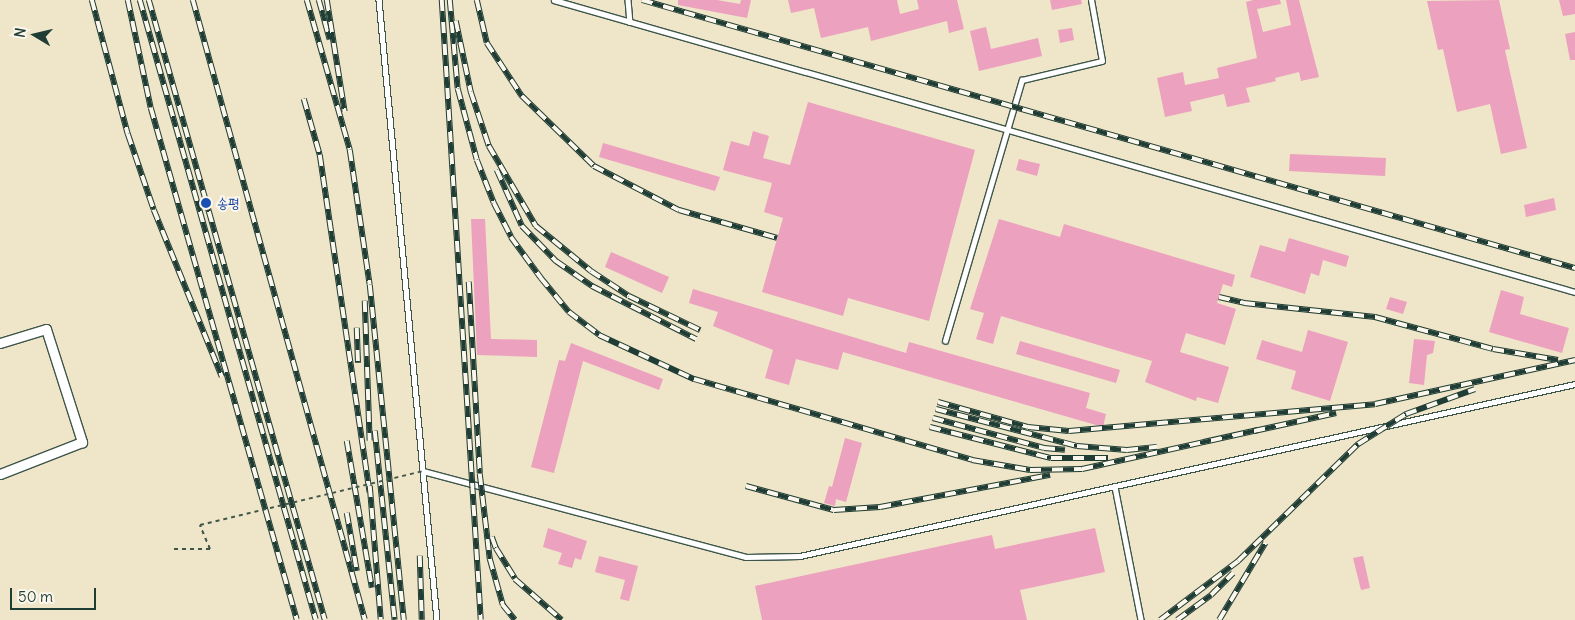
<!DOCTYPE html>
<html>
<head>
<meta charset="utf-8">
<style>
	body { margin:0 }
	#map { position:relative; width:1575px; height:620px; overflow:hidden; background:#efe5c8; font-family:Delius,"Poor Story",sans-serif }
	div>[style] { position:absolute }
	[style*='--x'] { left:calc(var(--x)*1px); top:calc(var(--y)*1px); width:calc(var(--w)*1px); rotate:calc(var(--a)*1deg) }
	.building>* { inset:0; background:#eca1be }
	.path>* { height:2px; margin-top:-1px; transform-origin:0; background:repeating-linear-gradient(90deg,#3e564a 0 4px,transparent 0 8px) }
	.roads { filter:drop-shadow(1px 0 #3e564a) drop-shadow(-1px 0 #3e564a) drop-shadow(0 1px #3e564a) drop-shadow(0 -1px #3e564a) }
	.service>* { height:4.5px; margin:-2.25px; padding:0 2.25px; transform-origin:2.25px; border-radius:2.25px; background:#fff }
	.minor>* { height:9px; margin:-4.5px; padding:0 4.5px; transform-origin:4.5px; border-radius:4.5px; background:#fff }
	.rail>* { height:5.5px; margin-top:-2.75px; transform-origin:0; background:repeating-linear-gradient(90deg,#fbf7ec 0 11px,#1f3d34 0 22px); box-sizing:border-box; border-block:1px solid #1f3d34 }
	.path-bridge>* { height:2px; margin-top:-1px; transform-origin:0; background:repeating-linear-gradient(90deg,#3e564a 0 4px,transparent 0 8px) }
	.dots>* { width:14px; height:14px; translate:-50% -50%; box-sizing:border-box; border:2px solid #fbf7ec; border-radius:50% }
	span { translate:-50% -50%; white-space:nowrap; text-align:center; line-height:1.15; -webkit-text-stroke:4px #fbf7ec; paint-order:stroke }
	.transit-label { font-size:14px; color:#164399 }
	.left { translate:0 -50%; text-align:left }
	.north { position:absolute; left:10px; top:10px; width:50px; height:50px; -webkit-text-stroke:4px #fbf7ec; paint-order:stroke; rotate:279deg; font-size:14px; font-weight:700; line-height:20px; text-align:center; color:#1f3d34 }
	.north::after { content:''; display:block; margin:auto; width:18px; height:22px; background:#1f3d34; clip-path:polygon(50% 0,100% 100%,50% 72%,0 100%) }
	.scale { position:absolute; left:10px; top:588px; width:86px; height:22px; box-sizing:border-box; border:2px solid #1f3d34; border-top:0; padding-left:6px; font-size:15px; line-height:18px; white-space:nowrap; color:#1f3d34; -webkit-text-stroke:4px #fbf7ec; paint-order:stroke }
</style>
</head>
<body>
<div id="map">
	<div class="building">
		<i style="clip-path:polygon(678px 0,717px 0,740px 4px,741px 0,751px 0,747px 18px,678px 5px)"></i>
		<i style="clip-path:polygon(788px 0,897px 0,900px 14px,919px 9px,917px 0,957px 0,964px 29px,949px 33px,947px 21px,871px 41px,868px 27px,821px 38px,814px 8px,791px 13px)"></i>
		<i style="clip-path:polygon(1050px 0,1081px 0,1082px 4px,1052px 10px)"></i>
		<i style="clip-path:polygon(1253px 0,1280px 0,1281px 4px,1257px 9px,1263px 32px,1291px 25px,1286px 0,1299px 0,1319px 77px,1301px 81px,1299px 72px,1275px 78px,1276px 81px,1246px 88px,1250px 102px,1227px 107px,1224px 94px,1190px 102px,1192px 111px,1165px 117px,1157px 78px,1183px 72px,1185px 85px,1219px 78px,1217px 68px,1257px 58px,1246px 2px)"></i>
		<i style="clip-path:polygon(1499px 0,1510px 49px,1505px 50px,1527px 148px,1501px 154px,1490px 104px,1457px 112px,1443px 49px,1438px 50px,1427px 1px)"></i>
		<i style="clip-path:polygon(1559px 0,1575px 0,1575px 14px,1563px 16px)"></i>
		<i style="clip-path:polygon(986px 27px,991px 49px,1038px 38px,1042px 56px,979px 71px,970px 31px)"></i>
		<i style="clip-path:polygon(1072px 28px,1074px 40px,1060px 43px,1058px 30px)"></i>
		<i style="clip-path:polygon(1575px 32px,1575px 60px,1570px 60px,1565px 34px)"></i>
		<i style="clip-path:polygon(808px 102px,975px 150px,929px 321px,848px 298px,843px 316px,762px 292px,783px 218px,764px 212px,772px 183px,723px 170px,731px 141px,749px 146px,753px 131px,769px 136px,763px 158px,790px 165px)"></i>
		<i style="clip-path:polygon(603px 143px,720px 177px,715px 191px,599px 157px)"></i>
		<i style="clip-path:polygon(1290px 154px,1386px 158px,1385px 176px,1289px 171px)"></i>
		<i style="clip-path:polygon(1019px 159px,1040px 164px,1037px 176px,1016px 170px)"></i>
		<i style="clip-path:polygon(1554px 198px,1556px 210px,1526px 217px,1524px 205px)"></i>
		<i style="clip-path:polygon(471px 219px,485px 219px,491px 339px,537px 340px,537px 357px,477px 355px)"></i>
		<i style="clip-path:polygon(999px 219px,1060px 237px,1064px 224px,1235px 275px,1232px 287px,1223px 284px,1217px 303px,1236px 309px,1225px 345px,1186px 333px,1180px 352px,1229px 367px,1218px 403px,1197px 397px,1196px 401px,1145px 382px,1152px 361px,1001px 316px,993px 344px,976px 339px,984px 313px,970px 309px)"></i>
		<i style="clip-path:polygon(1289px 238px,1349px 256px,1346px 267px,1323px 260px,1319px 276px,1311px 273px,1305px 294px,1250px 277px,1260px 245px,1285px 252px)"></i>
		<i style="clip-path:polygon(611px 252px,669px 277px,662px 293px,605px 267px)"></i>
		<i style="clip-path:polygon(693px 289px,906px 353px,909px 342px,1090px 393px,1086px 408px,1106px 414px,1103px 427px,843px 352px,838px 370px,796px 359px,789px 385px,765px 378px,773px 350px,713px 326px,718px 312px,689px 303px)"></i>
		<i style="clip-path:polygon(1501px 290px,1524px 297px,1520px 314px,1569px 328px,1562px 353px,1489px 332px)"></i>
		<i style="clip-path:polygon(1390px 297px,1407px 302px,1403px 314px,1386px 309px)"></i>
		<i style="clip-path:polygon(1308px 330px,1348px 342px,1330px 401px,1291px 389px,1296px 371px,1256px 359px,1262px 340px,1302px 352px)"></i>
		<i style="clip-path:polygon(1414px 339px,1435px 341px,1433px 353px,1427px 355px,1424px 385px,1409px 383px)"></i>
		<i style="clip-path:polygon(1020px 341px,1120px 370px,1116px 383px,1016px 354px)"></i>
		<i style="clip-path:polygon(571px 343px,663px 379px,659px 390px,583px 361px,554px 473px,531px 467px,559px 360px,565px 361px)"></i>
		<i style="clip-path:polygon(845px 438px,862px 443px,846px 502px,836px 499px,835px 506px,824px 503px,829px 486px,832px 487px)"></i>
		<i style="clip-path:polygon(548px 528px,587px 541px,581px 560px,575px 558px,572px 568px,558px 564px,562px 553px,543px 547px)"></i>
		<i style="clip-path:polygon(1095px 528px,1105px 572px,1020px 590px,1027px 620px,762px 620px,755px 586px,992px 535px,995px 549px)"></i>
		<i style="clip-path:polygon(599px 556px,638px 566px,629px 601px,620px 599px,625px 580px,595px 572px)"></i>
		<i style="clip-path:polygon(1363px 556px,1370px 588px,1361px 590px,1353px 558px)"></i>
	</div>
	<div class="path">
		<i style="--x:174;--y:549;--w:36;--a:0"></i>
		<i style="--x:210;--y:549;--w:26;--a:-113"></i>
	</div>
	<div class="roads">
		<div class="service">
			<i style="--x:379;--y:0;--w:623;--a:84.66"></i>
			<i style="--x:554;--y:0;--w:1062;--a:15.96"></i>
			<i style="--x:628;--y:0;--w:22;--a:85"></i>
			<i style="--x:945;--y:341;--w:272;--a:-73.6"></i>
			<i style="--x:1022;--y:80;--w:82;--a:-13.4"></i>
			<i style="--x:1102;--y:61;--w:62;--a:-100.2"></i>
			<i style="--x:423;--y:471;--w:334;--a:14.9"></i>
			<i style="--x:746;--y:557;--w:54;--a:-1.1"></i>
			<i style="--x:800;--y:556;--w:794;--a:-12.51"></i>
			<i style="--x:1115;--y:487;--w:136;--a:78.9"></i>
		</div>
		<div class="minor">
			<i style="--x:0;--y:343;--w:48;--a:-16.9"></i>
			<i style="--x:46;--y:329;--w:119;--a:72.3"></i>
			<i style="--x:82;--y:442;--w:88;--a:158.7"></i>
		</div>
	</div>
	<div class="rail">
		<i style="--x:92;--y:0;--w:139;--a:75"></i>
		<i style="--x:128;--y:134;--w:80;--a:71.1"></i>
		<i style="--x:154;--y:210;--w:180;--a:67.8"></i>
		<i style="--x:128;--y:0;--w:110;--a:78"></i>
		<i style="--x:151;--y:108;--w:532;--a:74.08"></i>
		<i style="--x:140;--y:0;--w:644;--a:74.15"></i>
		<i style="--x:149;--y:0;--w:644;--a:74.15"></i>
		<i style="--x:193;--y:0;--w:643;--a:74.49"></i>
		<i style="--x:307;--y:0;--w:156;--a:74"></i>
		<i style="--x:350;--y:150;--w:136;--a:81.6"></i>
		<i style="--x:370;--y:285;--w:337;--a:84.2"></i>
		<i style="--x:319;--y:0;--w:41;--a:74.6"></i>
		<i style="--x:327;--y:0;--w:113;--a:80.9"></i>
		<i style="--x:442;--y:0;--w:621;--a:86.4"></i>
		<i style="--x:450;--y:0;--w:89;--a:84.9"></i>
		<i style="--x:458;--y:89;--w:73;--a:75"></i>
		<i style="--x:477;--y:160;--w:46;--a:68.4"></i>
		<i style="--x:494;--y:203;--w:38;--a:63"></i>
		<i style="--x:511;--y:237;--w:51;--a:53.8"></i>
		<i style="--x:541;--y:278;--w:44;--a:50.5"></i>
		<i style="--x:569;--y:312;--w:38;--a:37"></i>
		<i style="--x:599;--y:335;--w:105;--a:24.9"></i>
		<i style="--x:694;--y:379;--w:290;--a:16.2"></i>
		<i style="--x:972;--y:460;--w:59;--a:9.8"></i>
		<i style="--x:1030;--y:470;--w:52;--a:-1.1"></i>
		<i style="--x:1082;--y:469;--w:180;--a:-12.5"></i>
		<i style="--x:477;--y:0;--w:44;--a:76.9"></i>
		<i style="--x:487;--y:43;--w:64;--a:56.6"></i>
		<i style="--x:522;--y:96;--w:100;--a:44.2"></i>
		<i style="--x:594;--y:166;--w:96;--a:27.4"></i>
		<i style="--x:679;--y:210;--w:102;--a:15.9"></i>
		<i style="--x:642;--y:0;--w:971;--a:16.03"></i>
		<i style="--x:456;--y:21;--w:73;--a:78.1"></i>
		<i style="--x:471;--y:92;--w:57;--a:71.6"></i>
		<i style="--x:489;--y:146;--w:93;--a:59.6"></i>
		<i style="--x:536;--y:226;--w:71;--a:39.3"></i>
		<i style="--x:591;--y:271;--w:45;--a:33.3"></i>
		<i style="--x:629;--y:296;--w:79;--a:25.6"></i>
		<i style="--x:304;--y:99;--w:58;--a:74.1"></i>
		<i style="--x:320;--y:155;--w:341;--a:81.6"></i>
		<i style="--x:497;--y:170;--w:61;--a:65.9"></i>
		<i style="--x:522;--y:226;--w:49;--a:45.8"></i>
		<i style="--x:556;--y:261;--w:44;--a:34.8"></i>
		<i style="--x:592;--y:286;--w:117;--a:27"></i>
		<i style="--x:469;--y:282;--w:192;--a:86.7"></i>
		<i style="--x:480;--y:474;--w:86;--a:83.3"></i>
		<i style="--x:490;--y:559;--w:48;--a:74.2"></i>
		<i style="--x:503;--y:605;--w:19;--a:51"></i>
		<i style="--x:1219;--y:297;--w:26;--a:13"></i>
		<i style="--x:1244;--y:303;--w:132;--a:6.1"></i>
		<i style="--x:1375;--y:317;--w:122;--a:15.2"></i>
		<i style="--x:1493;--y:349;--w:66;--a:9.6"></i>
		<i style="--x:365;--y:301;--w:140;--a:88"></i>
		<i style="--x:357;--y:328;--w:35;--a:88"></i>
		<i style="--x:938;--y:402;--w:93;--a:15.5"></i>
		<i style="--x:1028;--y:427;--w:41;--a:5.6"></i>
		<i style="--x:1069;--y:431;--w:307;--a:-5"></i>
		<i style="--x:1375;--y:404;--w:205;--a:-12.4"></i>
		<i style="--x:936;--y:409;--w:146;--a:14.7"></i>
		<i style="--x:1077;--y:446;--w:50;--a:4.6"></i>
		<i style="--x:1127;--y:450;--w:30;--a:-6"></i>
		<i style="--x:933;--y:418;--w:115;--a:15.1"></i>
		<i style="--x:1044;--y:448;--w:21;--a:5"></i>
		<i style="--x:930;--y:427;--w:125;--a:14.4"></i>
		<i style="--x:1051;--y:458;--w:57;--a:0"></i>
		<i style="--x:375;--y:431;--w:190;--a:84"></i>
		<i style="--x:1254;--y:431;--w:84;--a:-12.4"></i>
		<i style="--x:347;--y:441;--w:149;--a:80.3"></i>
		<i style="--x:370;--y:486;--w:134;--a:85.3"></i>
		<i style="--x:746;--y:486;--w:91;--a:15.3"></i>
		<i style="--x:834;--y:510;--w:46;--a:-3.7"></i>
		<i style="--x:880;--y:507;--w:173;--a:-10.7"></i>
		<i style="--x:347;--y:513;--w:59;--a:80.2"></i>
		<i style="--x:492;--y:537;--w:12;--a:70"></i>
		<i style="--x:496;--y:548;--w:36;--a:58"></i>
		<i style="--x:515;--y:579;--w:62;--a:41.1"></i>
		<i style="--x:420;--y:556;--w:64;--a:88.2"></i>
		<i style="--x:1160;--y:620;--w:98;--a:-37.1"></i>
		<i style="--x:1238;--y:561;--w:168;--a:-44.3"></i>
		<i style="--x:1358;--y:444;--w:57;--a:-32"></i>
		<i style="--x:1406;--y:414;--w:73;--a:-19.9"></i>
		<i style="--x:1177;--y:620;--w:42;--a:-36.3"></i>
		<i style="--x:1211;--y:595;--w:31;--a:-45"></i>
		<i style="--x:1219;--y:620;--w:90;--a:-59.1"></i>
	</div>
	<div class="path-bridge">
		<i style="--x:200;--y:525;--w:229;--a:-13.6"></i>
	</div>
	<div class="dots">
		<i style="left:206px;top:203px;background:#1a4fb4"></i>
	</div>
	<div class="transit-label">
		<span class="left" style="left:217px;top:203px">송평</span>
	</div>
	<div class="north">N</div>
	<div class="scale">50 m</div>
</div>
</body>
</html>
